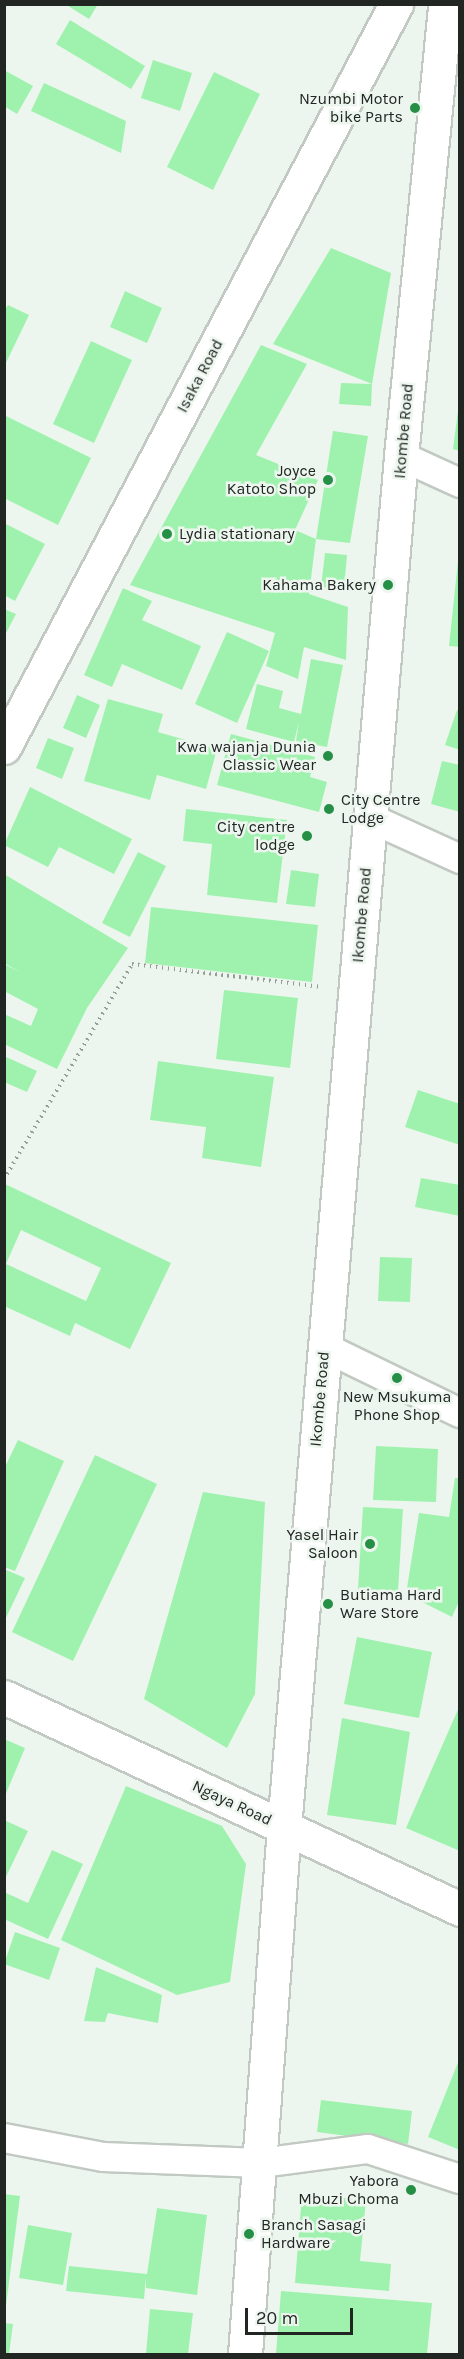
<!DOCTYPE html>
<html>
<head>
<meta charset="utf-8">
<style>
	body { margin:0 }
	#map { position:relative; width:464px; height:2359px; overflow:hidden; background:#edf6ee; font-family:Karla,sans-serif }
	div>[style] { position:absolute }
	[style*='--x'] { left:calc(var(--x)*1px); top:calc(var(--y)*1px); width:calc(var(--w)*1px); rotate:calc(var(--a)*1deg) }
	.building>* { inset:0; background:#9ff2ae }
	.path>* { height:4px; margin-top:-2px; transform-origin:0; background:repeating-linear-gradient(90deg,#969d97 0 1.5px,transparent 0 6px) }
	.roads { filter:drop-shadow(2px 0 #c1c9c2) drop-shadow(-2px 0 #c1c9c2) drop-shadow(0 2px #c1c9c2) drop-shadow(0 -2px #c1c9c2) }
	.minor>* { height:28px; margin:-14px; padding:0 14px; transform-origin:14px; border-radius:14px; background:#fff }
	.tertiary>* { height:33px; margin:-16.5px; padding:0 16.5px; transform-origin:16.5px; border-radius:16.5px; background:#fff }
	.dots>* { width:16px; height:16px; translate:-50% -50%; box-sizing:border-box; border:3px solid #edf6ee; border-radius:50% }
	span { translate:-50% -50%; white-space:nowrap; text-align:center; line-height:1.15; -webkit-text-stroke:5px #edf6ee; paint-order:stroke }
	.poi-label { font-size:16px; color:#222623 }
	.right { translate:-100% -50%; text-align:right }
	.left { translate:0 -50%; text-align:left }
	.street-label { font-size:16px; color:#222623 }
	.frame { position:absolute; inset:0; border:6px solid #222623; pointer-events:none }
	.scale { position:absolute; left:245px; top:2308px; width:108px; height:27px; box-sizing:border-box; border:3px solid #222623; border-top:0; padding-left:8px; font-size:18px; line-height:21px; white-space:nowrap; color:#222623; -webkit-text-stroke:4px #edf6ee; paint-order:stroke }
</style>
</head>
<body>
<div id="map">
	<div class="building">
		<i style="clip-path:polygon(65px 4px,98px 4px,89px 19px)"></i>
		<i style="clip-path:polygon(70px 20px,145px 66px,131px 89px,56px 44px)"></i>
		<i style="clip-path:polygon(153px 60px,192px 73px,180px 111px,141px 98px)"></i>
		<i style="clip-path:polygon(4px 70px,33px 86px,17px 114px,4px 106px)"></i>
		<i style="clip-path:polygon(214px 72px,260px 94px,213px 190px,167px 167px)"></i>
		<i style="clip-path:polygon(44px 83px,126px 121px,121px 153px,31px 111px)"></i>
		<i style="clip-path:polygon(331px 248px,391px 273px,372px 384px,273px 344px)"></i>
		<i style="clip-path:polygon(125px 291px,162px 308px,147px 343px,110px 327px)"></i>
		<i style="clip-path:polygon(8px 305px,29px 315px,4px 367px,4px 311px)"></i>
		<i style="clip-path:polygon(91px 341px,132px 360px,94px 443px,53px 424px)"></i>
		<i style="clip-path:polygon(261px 345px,307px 364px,256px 455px,318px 480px,295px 530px,316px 539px,309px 594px,348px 607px,346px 660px,304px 647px,298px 679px,266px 666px,275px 633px,130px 585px)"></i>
		<i style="clip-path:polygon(341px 383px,372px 384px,371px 406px,339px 404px)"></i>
		<i style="clip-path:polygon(458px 411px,460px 411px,460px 451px,453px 449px)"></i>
		<i style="clip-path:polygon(4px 415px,91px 458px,58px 525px,4px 498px)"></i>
		<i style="clip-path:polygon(333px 431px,368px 436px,350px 543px,316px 539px)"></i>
		<i style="clip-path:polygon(4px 523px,45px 544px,15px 601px,4px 595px)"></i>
		<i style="clip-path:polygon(325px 553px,347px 555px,344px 589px,321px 587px)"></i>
		<i style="clip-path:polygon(458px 561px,460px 561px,460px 647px,449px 646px)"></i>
		<i style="clip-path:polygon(123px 588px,152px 601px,142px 620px,201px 646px,182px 690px,122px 664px,112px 687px,84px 675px)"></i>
		<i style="clip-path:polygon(4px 609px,16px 614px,4px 637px)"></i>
		<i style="clip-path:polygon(227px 632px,269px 651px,237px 723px,195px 704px)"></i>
		<i style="clip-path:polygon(311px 659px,343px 665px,327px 747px,296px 741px,299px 722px,294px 742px,246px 729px,257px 684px,283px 691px,279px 708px,301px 714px)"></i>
		<i style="clip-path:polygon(77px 695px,100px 705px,86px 738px,63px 728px)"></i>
		<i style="clip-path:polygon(108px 699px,163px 714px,158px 732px,217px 749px,206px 789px,157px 775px,150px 800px,84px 781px)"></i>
		<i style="clip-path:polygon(457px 710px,460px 711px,460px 750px,445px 745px)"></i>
		<i style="clip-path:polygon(231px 734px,315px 757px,310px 777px,327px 782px,319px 812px,217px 785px)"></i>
		<i style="clip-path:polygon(48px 738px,74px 748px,62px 779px,36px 768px)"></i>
		<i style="clip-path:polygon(442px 761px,460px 765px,460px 812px,431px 804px)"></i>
		<i style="clip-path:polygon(30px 787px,132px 839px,114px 874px,59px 847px,48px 867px,4px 845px)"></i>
		<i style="clip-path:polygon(186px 809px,287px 820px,277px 903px,207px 895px,212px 844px,183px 841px)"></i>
		<i style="clip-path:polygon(138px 852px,166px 866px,130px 937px,102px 923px)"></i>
		<i style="clip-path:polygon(291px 870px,319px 874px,315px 907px,286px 904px)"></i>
		<i style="clip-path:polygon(4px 874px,128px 948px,87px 1008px,57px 1069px,4px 1044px,4px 1014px,31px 1026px,38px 1009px,4px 991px,6px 965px,20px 972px,4px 963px)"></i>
		<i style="clip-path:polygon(151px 907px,318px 925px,312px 982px,145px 963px)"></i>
		<i style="clip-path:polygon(224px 990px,298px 998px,290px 1068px,216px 1059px)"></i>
		<i style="clip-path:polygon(4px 1056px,37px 1071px,27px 1092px,4px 1082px)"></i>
		<i style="clip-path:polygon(158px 1061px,274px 1077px,261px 1167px,202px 1158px,206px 1127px,150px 1120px)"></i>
		<i style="clip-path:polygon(418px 1090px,460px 1104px,460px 1145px,405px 1127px)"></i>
		<i style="clip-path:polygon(421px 1178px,460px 1185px,460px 1216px,415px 1207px)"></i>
		<i style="clip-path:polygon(evenodd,5px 1184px,171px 1263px,130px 1349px,75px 1323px,70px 1336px,4px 1306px,5px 1184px,21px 1230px,101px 1268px,86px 1301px,6px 1264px,21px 1230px)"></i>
		<i style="clip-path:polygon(380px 1257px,412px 1258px,410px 1302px,378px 1301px)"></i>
		<i style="clip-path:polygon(18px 1440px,64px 1461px,15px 1571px,4px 1567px,4px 1469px)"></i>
		<i style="clip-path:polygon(376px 1446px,438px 1449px,436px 1502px,373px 1500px)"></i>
		<i style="clip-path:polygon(95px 1455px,157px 1484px,73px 1661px,12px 1632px)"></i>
		<i style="clip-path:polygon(455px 1478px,460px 1478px,460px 1599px,452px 1617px,406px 1594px,419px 1513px,449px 1517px)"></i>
		<i style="clip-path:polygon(203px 1492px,265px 1502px,255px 1694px,227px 1748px,144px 1699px)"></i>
		<i style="clip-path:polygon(363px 1507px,403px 1509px,398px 1591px,358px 1589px)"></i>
		<i style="clip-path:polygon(4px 1569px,25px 1578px,4px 1622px)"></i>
		<i style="clip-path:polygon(357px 1637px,432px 1652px,419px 1718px,344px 1704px)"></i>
		<i style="clip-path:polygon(460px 1705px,460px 1851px,406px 1828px)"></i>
		<i style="clip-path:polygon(342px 1718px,410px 1732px,396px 1825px,327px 1815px)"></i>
		<i style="clip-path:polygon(4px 1739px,25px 1748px,5px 1796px,4px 1796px)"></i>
		<i style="clip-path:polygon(126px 1786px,222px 1826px,246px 1864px,230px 1982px,177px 1995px,61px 1940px)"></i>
		<i style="clip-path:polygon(4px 1820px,28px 1831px,4px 1881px)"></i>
		<i style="clip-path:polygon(52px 1850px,83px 1864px,48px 1939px,4px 1919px,4px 1892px,28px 1903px)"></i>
		<i style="clip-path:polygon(15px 1932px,60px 1948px,49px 1980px,4px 1964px)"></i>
		<i style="clip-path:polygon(96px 1967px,162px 1995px,158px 2023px,108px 2013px,105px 2022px,84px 2021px)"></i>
		<i style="clip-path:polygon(459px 2060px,460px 2060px,460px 2150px,428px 2137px)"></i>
		<i style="clip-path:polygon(321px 2100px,412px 2111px,408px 2144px,317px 2132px)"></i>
		<i style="clip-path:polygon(4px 2194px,20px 2196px,6px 2306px,4px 2306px)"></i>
		<i style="clip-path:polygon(302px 2194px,366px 2200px,360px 2261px,391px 2264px,389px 2291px,295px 2283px)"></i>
		<i style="clip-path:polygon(157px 2208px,207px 2215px,197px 2295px,146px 2288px,146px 2277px,144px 2299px,66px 2291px,69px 2266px,147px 2274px)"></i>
		<i style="clip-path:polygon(28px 2225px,72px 2233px,63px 2285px,19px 2278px)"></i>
		<i style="clip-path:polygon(281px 2291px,432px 2303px,427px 2354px,276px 2354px)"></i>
		<i style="clip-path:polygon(150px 2309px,193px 2313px,188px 2354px,146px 2354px)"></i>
		<i style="clip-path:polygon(4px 2323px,13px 2324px,9px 2354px,4px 2354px)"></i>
	</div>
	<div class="path">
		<i style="--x:4;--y:1179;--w:250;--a:-59.2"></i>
		<i style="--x:132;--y:964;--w:190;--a:6.9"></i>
	</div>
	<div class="roads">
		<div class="minor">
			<i style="--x:401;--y:456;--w:65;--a:24.6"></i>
			<i style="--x:370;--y:818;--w:99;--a:24.5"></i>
			<i style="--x:324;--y:1347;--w:151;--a:25.9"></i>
			<i style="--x:4;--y:2138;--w:101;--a:10.9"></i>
			<i style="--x:103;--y:2157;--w:158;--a:2.2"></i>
			<i style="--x:261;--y:2163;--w:108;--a:-7.5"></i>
			<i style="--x:368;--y:2149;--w:97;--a:18.1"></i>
		</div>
		<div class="tertiary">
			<i style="--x:4;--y:747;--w:840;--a:-62.18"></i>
			<i style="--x:4;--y:1697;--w:503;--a:24.93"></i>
			<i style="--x:245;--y:2354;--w:528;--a:-85.77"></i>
			<i style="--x:284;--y:1827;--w:1376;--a:-85.12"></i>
			<i style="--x:401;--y:456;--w:454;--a:-84.4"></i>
		</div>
	</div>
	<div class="dots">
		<i style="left:415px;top:108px;background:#258f46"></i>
		<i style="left:328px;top:480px;background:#258f46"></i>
		<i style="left:167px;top:534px;background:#258f46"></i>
		<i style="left:388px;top:585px;background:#258f46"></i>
		<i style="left:328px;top:756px;background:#258f46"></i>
		<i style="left:329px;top:809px;background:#258f46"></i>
		<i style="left:307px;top:836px;background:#258f46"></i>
		<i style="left:397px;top:1378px;background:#258f46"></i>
		<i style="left:370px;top:1544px;background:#258f46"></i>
		<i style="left:328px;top:1604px;background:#258f46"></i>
		<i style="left:411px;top:2190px;background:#258f46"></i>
		<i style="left:249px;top:2234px;background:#258f46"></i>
	</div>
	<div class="poi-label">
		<span class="right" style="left:403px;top:108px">Nzumbi Motor<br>bike Parts</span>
		<span class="right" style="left:316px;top:480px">Joyce<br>Katoto Shop</span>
		<span class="left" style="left:179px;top:534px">Lydia stationary</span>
		<span class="right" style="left:376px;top:585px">Kahama Bakery</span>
		<span class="right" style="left:316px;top:756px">Kwa wajanja Dunia<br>Classic Wear</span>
		<span class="left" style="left:341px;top:809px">City Centre<br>Lodge</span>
		<span class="right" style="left:295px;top:836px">City centre<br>lodge</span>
		<span style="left:397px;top:1406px">New Msukuma<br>Phone Shop</span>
		<span class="right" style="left:358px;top:1544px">Yasel Hair<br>Saloon</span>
		<span class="left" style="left:340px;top:1604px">Butiama Hard<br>Ware Store</span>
		<span class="right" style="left:399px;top:2190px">Yabora<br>Mbuzi Choma</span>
		<span class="left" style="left:261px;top:2234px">Branch Sasagi<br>Hardware</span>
	</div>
	<div class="street-label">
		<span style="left:200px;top:376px;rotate:-62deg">Isaka Road</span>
		<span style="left:404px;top:431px;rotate:-85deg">Ikombe Road</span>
		<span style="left:362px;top:915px;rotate:-85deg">Ikombe Road</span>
		<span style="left:320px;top:1399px;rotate:-85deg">Ikombe Road</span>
		<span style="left:232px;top:1803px;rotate:25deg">Ngaya Road</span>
	</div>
	<div class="frame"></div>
	<div class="scale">20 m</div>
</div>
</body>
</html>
